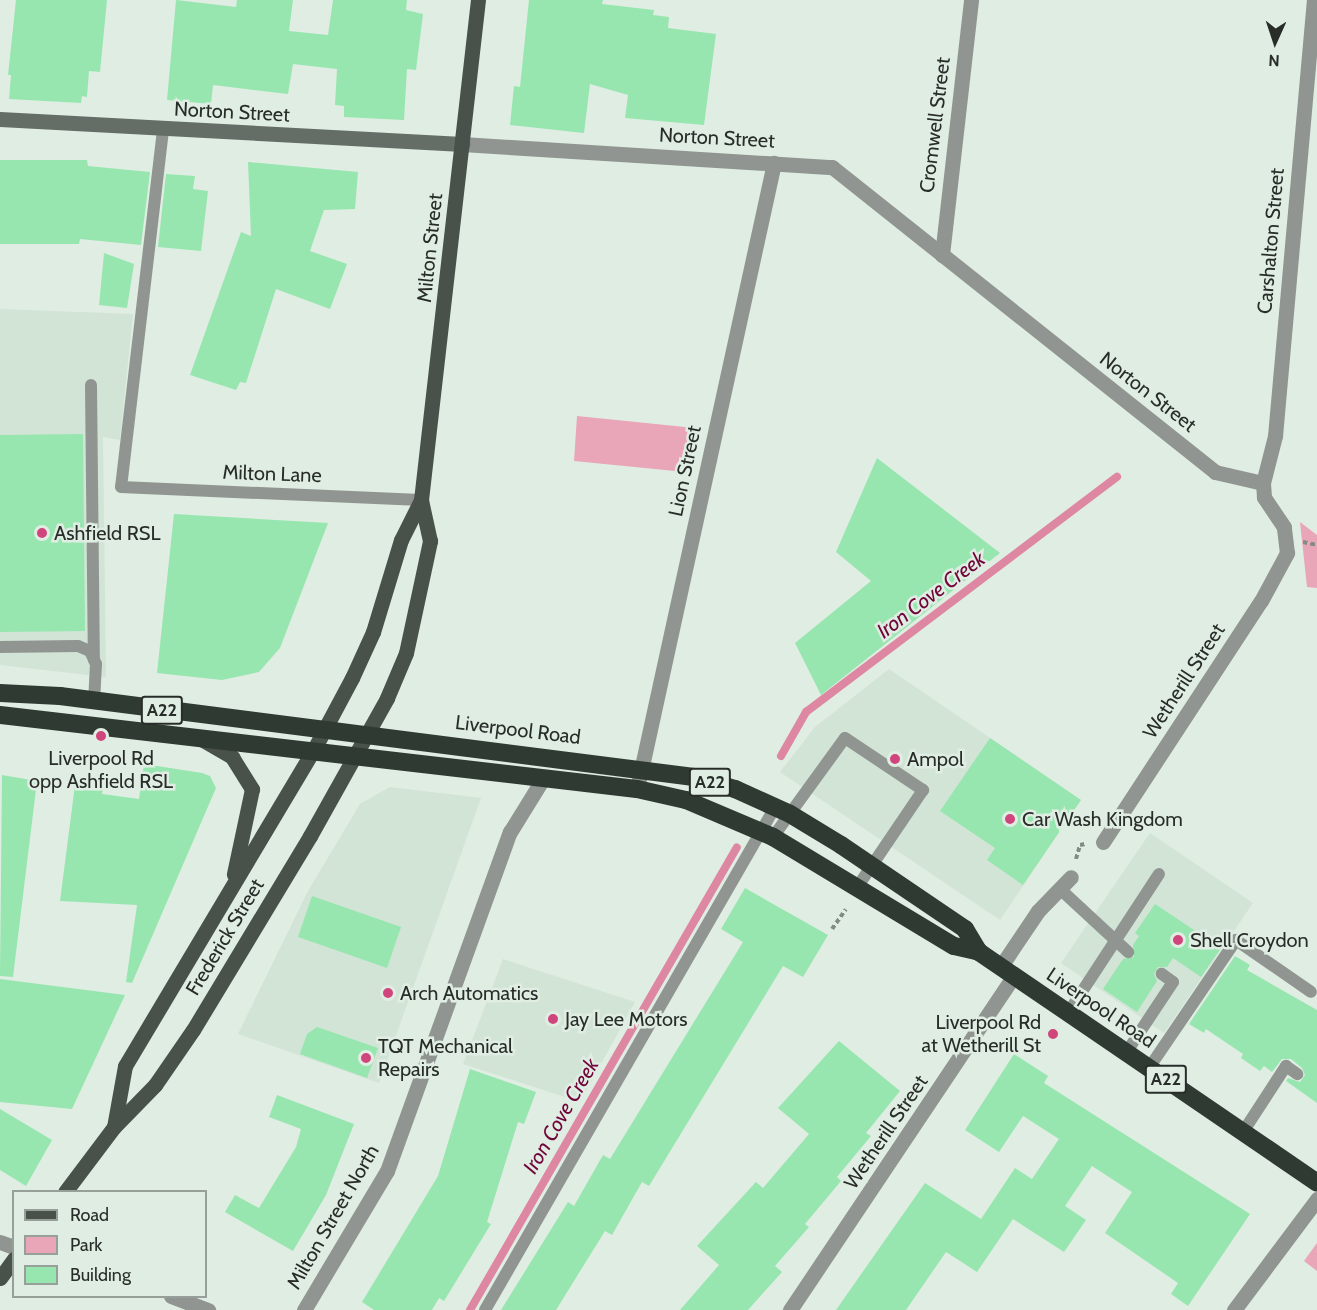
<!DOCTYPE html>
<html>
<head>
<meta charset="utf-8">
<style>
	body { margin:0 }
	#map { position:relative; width:1317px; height:1310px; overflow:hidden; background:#e0ede3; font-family:Cabin,sans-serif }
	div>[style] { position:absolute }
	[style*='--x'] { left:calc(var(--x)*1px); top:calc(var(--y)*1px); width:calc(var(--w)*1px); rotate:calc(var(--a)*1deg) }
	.built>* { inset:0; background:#d1e4d5 }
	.green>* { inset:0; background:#e9a6b9 }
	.stream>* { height:8px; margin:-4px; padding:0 4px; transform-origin:4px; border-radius:4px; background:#dd87a2 }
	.building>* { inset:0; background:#97e6af }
	.path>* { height:4px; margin-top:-2px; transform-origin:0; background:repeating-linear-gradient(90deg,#828b84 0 4.5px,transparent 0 7.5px) }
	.lane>* { height:12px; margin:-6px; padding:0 6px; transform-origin:6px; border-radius:6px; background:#909591 }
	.street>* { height:15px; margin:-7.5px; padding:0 7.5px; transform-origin:7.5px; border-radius:7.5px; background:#909591 }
	.secondary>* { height:15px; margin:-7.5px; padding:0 7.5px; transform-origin:7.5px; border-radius:7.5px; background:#656d67 }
	.primary>* { height:15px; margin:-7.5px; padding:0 7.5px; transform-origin:7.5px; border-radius:7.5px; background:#48514a }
	.highway>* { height:18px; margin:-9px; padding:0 9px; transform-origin:9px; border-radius:9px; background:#2f3a32 }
	.dots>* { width:16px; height:16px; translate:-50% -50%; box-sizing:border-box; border:3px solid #e0ede3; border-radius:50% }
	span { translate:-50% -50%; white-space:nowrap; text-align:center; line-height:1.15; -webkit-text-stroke:5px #e0ede3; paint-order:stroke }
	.shield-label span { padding:2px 4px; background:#e0ede3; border:2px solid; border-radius:4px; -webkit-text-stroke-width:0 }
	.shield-label { font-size:18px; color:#282d29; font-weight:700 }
	.street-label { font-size:20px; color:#282d29 }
	.poi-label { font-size:20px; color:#282d29 }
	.left { translate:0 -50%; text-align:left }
	.right { translate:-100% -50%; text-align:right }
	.water-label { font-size:21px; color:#700539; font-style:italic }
	.legend { position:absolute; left:12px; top:1190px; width:195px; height:108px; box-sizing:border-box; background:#e0ede3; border:2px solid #96a099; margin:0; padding:8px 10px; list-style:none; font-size:18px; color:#282d29 }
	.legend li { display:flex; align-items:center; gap:12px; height:30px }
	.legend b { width:30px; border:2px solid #96a099 }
	.north { position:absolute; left:1245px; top:12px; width:60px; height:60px; -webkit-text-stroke:4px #e0ede3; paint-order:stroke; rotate:183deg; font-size:16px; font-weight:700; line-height:24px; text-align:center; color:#282d29 }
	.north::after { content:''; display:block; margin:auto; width:21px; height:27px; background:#282d29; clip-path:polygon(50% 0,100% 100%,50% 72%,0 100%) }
</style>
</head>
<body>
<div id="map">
	<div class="built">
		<i style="clip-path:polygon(0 309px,133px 314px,120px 440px,103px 437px,106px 677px,0 665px)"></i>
		<i style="clip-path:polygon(889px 669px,1081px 800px,1000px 920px,780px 772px,815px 727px)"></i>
		<i style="clip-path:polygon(390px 787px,481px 798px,379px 1083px,238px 1034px,308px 891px,360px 804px)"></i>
		<i style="clip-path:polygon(1150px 833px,1253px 903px,1164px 1033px,1061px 963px)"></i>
		<i style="clip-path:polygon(503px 959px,635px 1002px,580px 1102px,463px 1064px)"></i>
	</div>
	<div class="green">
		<i style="clip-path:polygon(577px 416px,695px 428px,685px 472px,574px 461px)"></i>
		<i style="clip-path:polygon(1300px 522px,1317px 535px,1317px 588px,1307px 587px)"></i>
		<i style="clip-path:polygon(1317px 1243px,1317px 1271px,1304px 1261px)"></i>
	</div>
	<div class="stream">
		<i style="--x:781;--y:756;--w:51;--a:-60.4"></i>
		<i style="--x:806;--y:712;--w:390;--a:-37.1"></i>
		<i style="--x:470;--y:1310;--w:534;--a:-60.03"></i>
	</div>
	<div class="building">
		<i style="clip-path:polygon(16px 0,107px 0,100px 72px,89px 71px,87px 97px,82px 96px,81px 103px,9px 99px,11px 75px,8px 75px)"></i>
		<i style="clip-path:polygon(176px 0,236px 7px,237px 0,293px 0,289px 31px,328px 35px,333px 0,407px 0,406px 10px,423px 14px,416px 70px,407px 69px,404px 120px,344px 117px,344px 106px,335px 105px,337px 69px,293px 64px,288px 94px,213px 85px,211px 104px,167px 100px)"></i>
		<i style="clip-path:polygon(529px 0,603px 0,602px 4px,654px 10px,653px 15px,669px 17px,668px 28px,716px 34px,704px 125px,625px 118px,628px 95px,590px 84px,584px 133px,510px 125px,514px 86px,520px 87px)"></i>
		<i style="clip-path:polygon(0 160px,87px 160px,88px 166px,150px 172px,141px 245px,80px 239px,79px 244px,0 244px)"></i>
		<i style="clip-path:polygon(248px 162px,358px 172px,355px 209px,324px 210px,310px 251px,347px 264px,330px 309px,276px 289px,246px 383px,240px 382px,236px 390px,190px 375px,241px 232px,251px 236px)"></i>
		<i style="clip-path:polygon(166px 174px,195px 176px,193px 189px,208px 191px,201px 251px,158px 247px)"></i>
		<i style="clip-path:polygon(104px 253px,134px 264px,127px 308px,99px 305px)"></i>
		<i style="clip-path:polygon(83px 434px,85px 631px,0 632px,0 435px)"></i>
		<i style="clip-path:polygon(877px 458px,1000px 553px,821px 695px,795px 643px,871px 581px,836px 552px)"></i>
		<i style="clip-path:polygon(174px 514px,328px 523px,280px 648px,259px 672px,222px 680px,157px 673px)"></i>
		<i style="clip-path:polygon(990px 738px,1081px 800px,1023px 885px,987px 860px,995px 848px,940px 811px)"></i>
		<i style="clip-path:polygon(144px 764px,202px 773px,210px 776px,216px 788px,132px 983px,126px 982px,137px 905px,60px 901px,76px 777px,104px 781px,102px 794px,139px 799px)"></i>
		<i style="clip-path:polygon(2px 775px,37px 781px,13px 977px,0 976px)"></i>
		<i style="clip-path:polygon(745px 888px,828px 935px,803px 977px,783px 966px,649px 1186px,642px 1182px,612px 1235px,605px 1231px,556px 1310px,501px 1310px,568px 1202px,574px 1206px,603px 1155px,610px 1159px,743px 942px,721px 929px)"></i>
		<i style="clip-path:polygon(312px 896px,401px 927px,387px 968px,298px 937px)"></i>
		<i style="clip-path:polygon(1155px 904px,1221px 948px,1201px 977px,1173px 958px,1167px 967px,1158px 967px,1154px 974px,1157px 981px,1137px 1012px,1103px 989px,1123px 959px,1134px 957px,1133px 945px,1139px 936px,1135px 933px)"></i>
		<i style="clip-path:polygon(1235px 956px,1250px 965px,1247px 970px,1317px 1010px,1317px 1103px,1286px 1081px,1288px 1078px,1300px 1082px,1305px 1075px,1302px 1068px,1291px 1059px,1282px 1059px,1272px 1072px,1264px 1066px,1260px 1071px,1241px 1058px,1243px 1054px,1206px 1029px,1204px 1033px,1189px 1024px)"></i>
		<i style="clip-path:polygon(0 979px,125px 995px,72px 1109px,0 1102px)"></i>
		<i style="clip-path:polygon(317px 1027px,378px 1048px,367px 1078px,300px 1054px,307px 1034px)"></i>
		<i style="clip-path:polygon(839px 1041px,900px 1091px,866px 1133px,871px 1136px,837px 1177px,841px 1181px,805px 1224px,809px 1227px,775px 1266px,782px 1272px,748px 1310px,680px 1310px,719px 1265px,697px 1246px,756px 1182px,763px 1188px,809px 1134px,778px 1108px)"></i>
		<i style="clip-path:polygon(1014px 1054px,1048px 1076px,1044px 1083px,1250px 1214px,1188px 1306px,1171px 1294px,1178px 1283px,1105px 1233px,1132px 1192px,1092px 1166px,1065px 1206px,1086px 1220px,1064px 1252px,1013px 1219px,977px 1272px,946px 1252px,906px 1310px,836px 1310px,925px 1183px,981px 1219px,1015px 1168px,1032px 1179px,1059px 1139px,1023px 1116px,999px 1152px,965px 1130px)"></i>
		<i style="clip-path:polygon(470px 1069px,536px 1092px,524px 1124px,518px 1122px,487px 1222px,491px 1224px,444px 1301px,439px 1298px,432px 1310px,374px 1310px,362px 1302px,438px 1176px)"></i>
		<i style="clip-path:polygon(277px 1095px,354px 1124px,326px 1195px,293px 1251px,225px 1212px,235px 1195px,259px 1208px,296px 1147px,301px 1129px,269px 1117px)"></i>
		<i style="clip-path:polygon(0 1109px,52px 1140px,26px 1186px,0 1170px)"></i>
	</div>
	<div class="path">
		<i style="--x:1303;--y:542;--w:14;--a:12"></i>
		<i style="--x:1076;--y:859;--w:15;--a:-74"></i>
		<i style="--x:1080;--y:845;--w:5;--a:-11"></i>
		<i style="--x:832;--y:929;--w:24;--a:-55"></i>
	</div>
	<div class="lane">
		<i style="--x:163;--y:130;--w:359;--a:96.7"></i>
		<i style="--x:121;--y:487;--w:300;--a:2.5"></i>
		<i style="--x:91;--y:385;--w:275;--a:89.4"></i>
		<i style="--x:0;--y:647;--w:78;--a:-0.7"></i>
		<i style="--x:78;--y:646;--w:13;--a:23"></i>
		<i style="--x:90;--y:651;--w:14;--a:65"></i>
		<i style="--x:96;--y:664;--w:37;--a:93"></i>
		<i style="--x:773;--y:837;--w:122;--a:-54"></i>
		<i style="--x:845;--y:738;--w:94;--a:33.7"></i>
		<i style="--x:923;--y:790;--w:116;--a:124.1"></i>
		<i style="--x:1060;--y:889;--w:93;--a:42.8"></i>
		<i style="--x:1068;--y:1013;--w:166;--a:-56.8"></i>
		<i style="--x:1126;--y:1053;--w:85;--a:-56.5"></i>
		<i style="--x:1173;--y:982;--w:14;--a:-144"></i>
		<i style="--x:1149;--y:1068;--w:155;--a:-55.8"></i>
		<i style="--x:1236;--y:940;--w:91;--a:34.7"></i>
		<i style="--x:1243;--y:1132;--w:79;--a:-56.9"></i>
		<i style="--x:1286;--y:1066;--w:14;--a:36"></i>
		<i style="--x:485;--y:1310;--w:581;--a:-60.03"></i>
	</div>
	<div class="street">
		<i style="--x:462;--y:144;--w:371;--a:3.6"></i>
		<i style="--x:832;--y:167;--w:490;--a:38.5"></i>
		<i style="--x:1215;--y:472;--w:49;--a:12.9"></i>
		<i style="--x:942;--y:255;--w:257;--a:-83.5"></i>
		<i style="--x:637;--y:789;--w:641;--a:-77.66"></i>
		<i style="--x:1103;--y:842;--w:288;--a:-56.8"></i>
		<i style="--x:1261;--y:601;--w:55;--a:-61.6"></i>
		<i style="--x:1287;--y:553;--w:26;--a:-97"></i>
		<i style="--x:1284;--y:527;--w:36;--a:-124"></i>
		<i style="--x:1264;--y:497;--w:14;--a:-94"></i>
		<i style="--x:1263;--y:483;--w:49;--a:-75.7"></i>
		<i style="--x:1275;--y:436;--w:438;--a:-84.9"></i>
		<i style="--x:1001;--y:966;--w:66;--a:-56.1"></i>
		<i style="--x:1038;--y:911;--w:47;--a:-45.9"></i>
		<i style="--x:0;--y:1242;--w:15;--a:20"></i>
		<i style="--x:171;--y:1296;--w:40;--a:21"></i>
		<i style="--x:304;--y:1310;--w:162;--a:-59.2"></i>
		<i style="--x:387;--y:1171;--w:361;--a:-70.1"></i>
		<i style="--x:510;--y:832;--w:65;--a:-58.3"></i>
		<i style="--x:790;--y:1310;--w:402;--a:-56.2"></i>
		<i style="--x:1234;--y:1310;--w:139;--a:-53.2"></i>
	</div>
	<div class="secondary">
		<i style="--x:0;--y:119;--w:463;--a:3.1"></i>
	</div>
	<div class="primary">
		<i style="--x:203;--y:740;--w:34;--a:30"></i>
		<i style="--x:232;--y:757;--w:38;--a:58"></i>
		<i style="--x:252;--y:789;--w:87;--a:102"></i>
		<i style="--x:114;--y:1127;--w:62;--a:-79.8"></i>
		<i style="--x:125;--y:1066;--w:367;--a:-59.2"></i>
		<i style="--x:313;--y:751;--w:83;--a:-61.9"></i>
		<i style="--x:352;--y:678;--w:51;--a:-65.5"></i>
		<i style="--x:373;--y:632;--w:96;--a:-73.1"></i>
		<i style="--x:401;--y:540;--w:45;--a:-63.4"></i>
		<i style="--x:65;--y:1192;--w:81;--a:-53"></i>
		<i style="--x:114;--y:1127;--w:59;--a:-45.7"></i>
		<i style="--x:155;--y:1085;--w:67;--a:-55.4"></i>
		<i style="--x:193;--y:1030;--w:227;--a:-58.9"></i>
		<i style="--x:310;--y:836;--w:158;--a:-60.8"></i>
		<i style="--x:387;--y:698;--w:49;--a:-67.1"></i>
		<i style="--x:406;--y:653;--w:115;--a:-77.9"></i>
		<i style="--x:430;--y:541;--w:42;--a:-102.4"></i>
		<i style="--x:421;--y:500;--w:503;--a:-83.5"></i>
		<i style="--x:0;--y:1278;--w:24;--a:-54"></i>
	</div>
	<div class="highway">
		<i style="--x:0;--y:693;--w:60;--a:2.9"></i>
		<i style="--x:60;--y:696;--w:639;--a:7.28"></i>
		<i style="--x:694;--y:777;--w:43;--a:16.3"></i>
		<i style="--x:735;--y:789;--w:60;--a:24.4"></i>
		<i style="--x:790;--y:814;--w:60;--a:31.3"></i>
		<i style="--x:841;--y:845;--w:150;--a:34.1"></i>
		<i style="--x:965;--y:929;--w:27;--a:59"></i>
		<i style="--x:0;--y:715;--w:641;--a:6.63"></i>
		<i style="--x:637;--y:789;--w:50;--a:12.7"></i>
		<i style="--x:686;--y:800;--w:95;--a:23"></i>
		<i style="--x:773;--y:837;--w:211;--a:31.1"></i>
		<i style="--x:954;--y:946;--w:26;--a:13"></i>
		<i style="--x:979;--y:952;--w:409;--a:34.3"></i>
	</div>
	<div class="dots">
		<i style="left:42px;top:533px;background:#d0457b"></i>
		<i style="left:101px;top:736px;background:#d0457b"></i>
		<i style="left:895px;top:759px;background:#d0457b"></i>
		<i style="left:1010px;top:819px;background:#d0457b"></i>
		<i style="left:1178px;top:940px;background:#d0457b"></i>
		<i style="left:388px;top:993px;background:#d0457b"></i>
		<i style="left:553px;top:1019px;background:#d0457b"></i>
		<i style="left:1053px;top:1034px;background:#d0457b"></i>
		<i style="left:366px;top:1058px;background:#d0457b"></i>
	</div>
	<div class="shield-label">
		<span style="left:162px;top:710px">A22</span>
		<span style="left:710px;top:782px">A22</span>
		<span style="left:1166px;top:1079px">A22</span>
	</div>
	<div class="street-label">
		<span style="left:232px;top:112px;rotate:3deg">Norton Street</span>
		<span style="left:935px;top:125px;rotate:-83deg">Cromwell Street</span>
		<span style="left:717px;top:138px;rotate:3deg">Norton Street</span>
		<span style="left:1271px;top:241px;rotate:-85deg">Carshalton Street</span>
		<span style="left:430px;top:248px;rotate:-84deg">Milton Street</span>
		<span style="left:1148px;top:392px;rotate:38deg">Norton Street</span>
		<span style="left:685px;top:471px;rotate:-78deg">Lion Street</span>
		<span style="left:272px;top:474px;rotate:2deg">Milton Lane</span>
		<span style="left:1184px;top:681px;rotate:-57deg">Wetherill Street</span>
		<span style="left:518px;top:730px;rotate:7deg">Liverpool Road</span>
		<span style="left:225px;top:937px;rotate:-59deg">Frederick Street</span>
		<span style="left:1101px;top:1008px;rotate:34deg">Liverpool Road</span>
		<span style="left:886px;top:1132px;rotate:-56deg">Wetherill Street</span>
		<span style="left:333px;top:1217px;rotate:-60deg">Milton Street North</span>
	</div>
	<div class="poi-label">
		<span class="left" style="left:54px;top:533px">Ashfield RSL</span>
		<span style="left:101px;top:770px">Liverpool Rd<br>opp Ashfield RSL</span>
		<span class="left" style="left:907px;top:759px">Ampol</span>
		<span class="left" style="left:1022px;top:819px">Car Wash Kingdom</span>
		<span class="left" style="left:1190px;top:940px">Shell Croydon</span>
		<span class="left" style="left:400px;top:993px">Arch Automatics</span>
		<span class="left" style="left:565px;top:1019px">Jay Lee Motors</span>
		<span class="right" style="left:1041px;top:1034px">Liverpool Rd<br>at Wetherill St</span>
		<span class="left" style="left:378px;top:1058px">TQT Mechanical<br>Repairs</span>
	</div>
	<div class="water-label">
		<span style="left:931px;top:595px;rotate:-37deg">Iron Cove Creek</span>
		<span style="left:561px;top:1116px;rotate:-60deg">Iron Cove Creek</span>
	</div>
	<ul class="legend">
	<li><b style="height:8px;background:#48514a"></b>Road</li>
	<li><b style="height:16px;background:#e9a6b9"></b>Park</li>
	<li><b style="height:16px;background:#97e6af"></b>Building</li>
	</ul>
	<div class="north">N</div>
</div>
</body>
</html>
